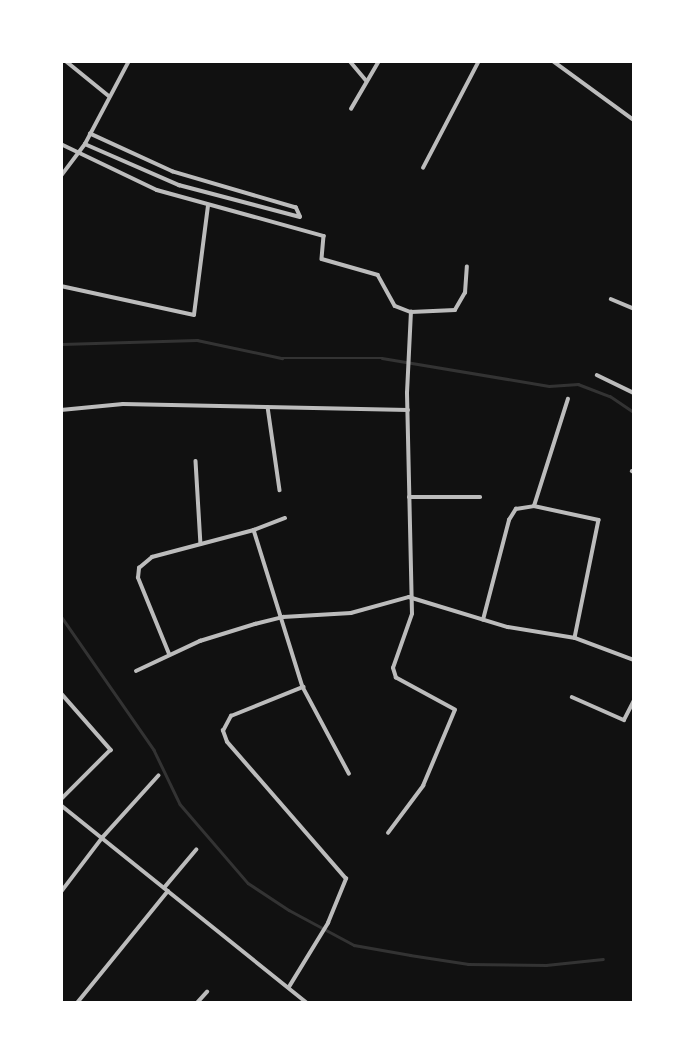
<!DOCTYPE html>
<html>
<head>
<meta charset="utf-8">
<style>
	body { margin:0 }
	#map { position:relative; width:695px; height:1064px; overflow:hidden; background:#111; font-family:"Fira Sans",sans-serif }
	div>[style] { position:absolute }
	[style*='--x'] { left:calc(var(--x)*1px); top:calc(var(--y)*1px); width:calc(var(--w)*1px); rotate:calc(var(--a)*1deg) }
	.stream>* { height:2.5px; margin:-1.25px; padding:0 1.25px; transform-origin:1.25px; border-radius:1.25px; background:#333 }
	.minor>* { height:3.5px; margin:-1.75px; padding:0 1.75px; transform-origin:1.75px; border-radius:1.75px; background:#bcbcbc }
	span { translate:-50% -50%; white-space:nowrap; text-align:center; line-height:1.15; -webkit-text-stroke:7px #fff; paint-order:stroke }
	.frame { position:absolute; inset:0; border:63px solid #fff; pointer-events:none }
</style>
</head>
<body>
<div id="map">
	<div class="stream">
		<i style="--x:61;--y:344;--w:136;--a:-1.7"></i>
		<i style="--x:197;--y:340;--w:87;--a:12"></i>
		<i style="--x:282;--y:358;--w:100;--a:0"></i>
		<i style="--x:382;--y:358;--w:169;--a:9.5"></i>
		<i style="--x:549;--y:386;--w:29;--a:-4"></i>
		<i style="--x:578;--y:384;--w:34;--a:21"></i>
		<i style="--x:610;--y:396;--w:29;--a:34"></i>
		<i style="--x:61;--y:616;--w:163;--a:55.2"></i>
		<i style="--x:154;--y:750;--w:60;--a:64.3"></i>
		<i style="--x:180;--y:804;--w:104;--a:49.3"></i>
		<i style="--x:248;--y:883;--w:49;--a:33.4"></i>
		<i style="--x:289;--y:910;--w:74;--a:28.3"></i>
		<i style="--x:354;--y:945;--w:57;--a:10.1"></i>
		<i style="--x:410;--y:955;--w:59;--a:8.8"></i>
		<i style="--x:468;--y:964;--w:78;--a:0.7"></i>
		<i style="--x:546;--y:965;--w:57;--a:-6"></i>
	</div>
	<div class="minor">
		<i style="--x:66;--y:61;--w:55;--a:39.1"></i>
		<i style="--x:350;--y:61;--w:25;--a:50"></i>
		<i style="--x:553;--y:61;--w:100;--a:36.1"></i>
		<i style="--x:351;--y:109;--w:56;--a:-59.7"></i>
		<i style="--x:61;--y:144;--w:106;--a:25.6"></i>
		<i style="--x:157;--y:190;--w:173;--a:15.4"></i>
		<i style="--x:324;--y:236;--w:23;--a:95"></i>
		<i style="--x:322;--y:259;--w:58;--a:15.9"></i>
		<i style="--x:378;--y:275;--w:35;--a:61"></i>
		<i style="--x:395;--y:306;--w:17;--a:21"></i>
		<i style="--x:411;--y:312;--w:44;--a:-2.6"></i>
		<i style="--x:455;--y:310;--w:20;--a:-60"></i>
		<i style="--x:465;--y:293;--w:26;--a:-86"></i>
		<i style="--x:85;--y:144;--w:103;--a:23.6"></i>
		<i style="--x:179;--y:185;--w:125;--a:14.8"></i>
		<i style="--x:300;--y:217;--w:10;--a:-114"></i>
		<i style="--x:296;--y:208;--w:128;--a:-163.7"></i>
		<i style="--x:173;--y:172;--w:91;--a:-155.4"></i>
		<i style="--x:423;--y:168;--w:121;--a:-62.4"></i>
		<i style="--x:61;--y:176;--w:40;--a:-53"></i>
		<i style="--x:85;--y:144;--w:94;--a:-62.1"></i>
		<i style="--x:61;--y:286;--w:136;--a:12.3"></i>
		<i style="--x:194;--y:315;--w:110;--a:-82.7"></i>
		<i style="--x:611;--y:299;--w:25;--a:23"></i>
		<i style="--x:597;--y:375;--w:41;--a:25.9"></i>
		<i style="--x:268;--y:407;--w:84;--a:81.8"></i>
		<i style="--x:61;--y:410;--w:62;--a:-5.5"></i>
		<i style="--x:123;--y:404;--w:285;--a:1.2"></i>
		<i style="--x:196;--y:461;--w:83;--a:86.6"></i>
		<i style="--x:632;--y:471;--w:2;--a:27"></i>
		<i style="--x:409;--y:497;--w:71;--a:0"></i>
		<i style="--x:534;--y:506;--w:66;--a:12.2"></i>
		<i style="--x:599;--y:520;--w:120;--a:101.5"></i>
		<i style="--x:254;--y:530;--w:33;--a:-21"></i>
		<i style="--x:483;--y:620;--w:103;--a:-75.4"></i>
		<i style="--x:509;--y:520;--w:13;--a:-58"></i>
		<i style="--x:516;--y:509;--w:18;--a:-9"></i>
		<i style="--x:534;--y:506;--w:112;--a:-72.4"></i>
		<i style="--x:169;--y:654;--w:82;--a:-112.2"></i>
		<i style="--x:138;--y:578;--w:10;--a:-84"></i>
		<i style="--x:139;--y:568;--w:17;--a:-40"></i>
		<i style="--x:152;--y:557;--w:106;--a:-14.8"></i>
		<i style="--x:254;--y:530;--w:164;--a:72.7"></i>
		<i style="--x:303;--y:687;--w:98;--a:61.9"></i>
		<i style="--x:136;--y:671;--w:71;--a:-25.1"></i>
		<i style="--x:200;--y:641;--w:58;--a:-17.2"></i>
		<i style="--x:255;--y:624;--w:29;--a:-14"></i>
		<i style="--x:283;--y:617;--w:68;--a:-3.4"></i>
		<i style="--x:351;--y:613;--w:60;--a:-15.4"></i>
		<i style="--x:409;--y:597;--w:103;--a:16.9"></i>
		<i style="--x:508;--y:627;--w:68;--a:9.3"></i>
		<i style="--x:575;--y:638;--w:63;--a:20.4"></i>
		<i style="--x:61;--y:693;--w:76;--a:48.7"></i>
		<i style="--x:111;--y:750;--w:71;--a:135"></i>
		<i style="--x:572;--y:697;--w:57;--a:23.9"></i>
		<i style="--x:624;--y:720;--w:22;--a:-63"></i>
		<i style="--x:61;--y:805;--w:316;--a:38.8"></i>
		<i style="--x:388;--y:833;--w:59;--a:-53.3"></i>
		<i style="--x:423;--y:786;--w:82;--a:-67.2"></i>
		<i style="--x:455;--y:710;--w:67;--a:-151.5"></i>
		<i style="--x:396;--y:678;--w:10;--a:-107"></i>
		<i style="--x:393;--y:668;--w:57;--a:-70.6"></i>
		<i style="--x:412;--y:614;--w:221;--a:-91.3"></i>
		<i style="--x:407;--y:393;--w:81;--a:-87.2"></i>
		<i style="--x:164;--y:888;--w:50;--a:-49.9"></i>
		<i style="--x:61;--y:892;--w:68;--a:-52.8"></i>
		<i style="--x:102;--y:838;--w:84;--a:-47.9"></i>
		<i style="--x:289;--y:987;--w:75;--a:-58.6"></i>
		<i style="--x:328;--y:923;--w:48;--a:-67.8"></i>
		<i style="--x:346;--y:879;--w:181;--a:-131"></i>
		<i style="--x:227;--y:742;--w:12;--a:-110"></i>
		<i style="--x:223;--y:731;--w:17;--a:-62"></i>
		<i style="--x:231;--y:716;--w:78;--a:-21.9"></i>
		<i style="--x:77;--y:1003;--w:144;--a:-50.9"></i>
		<i style="--x:197;--y:1003;--w:15;--a:-48"></i>
	</div>
	<div class="frame"></div>
</div>
</body>
</html>
